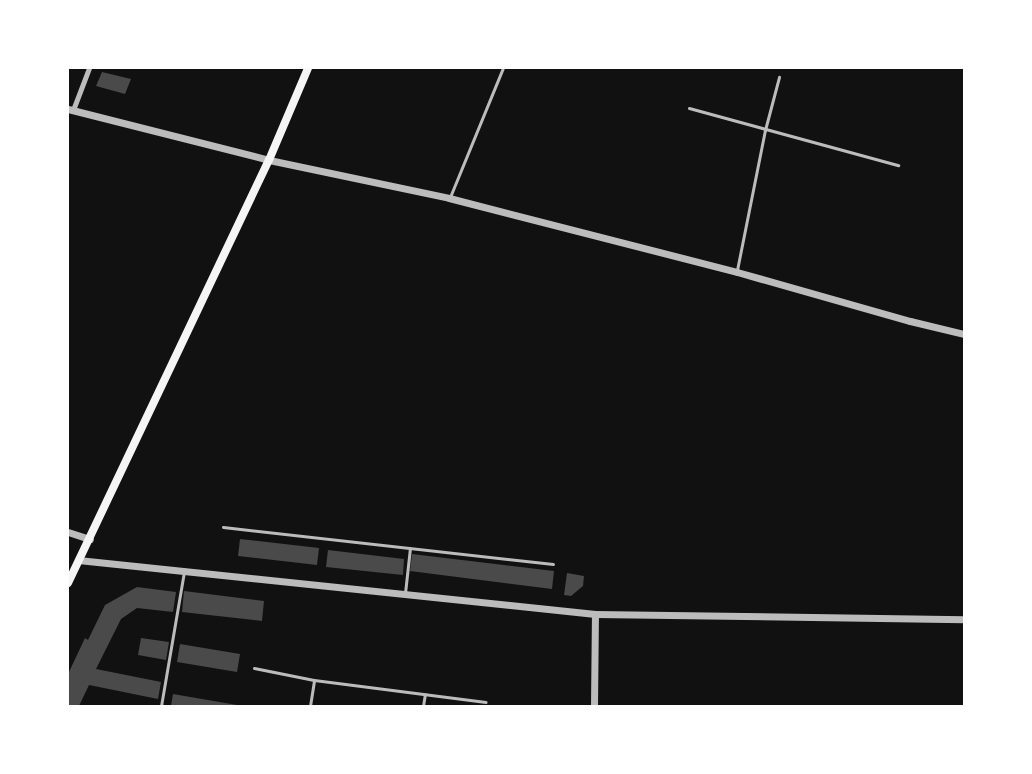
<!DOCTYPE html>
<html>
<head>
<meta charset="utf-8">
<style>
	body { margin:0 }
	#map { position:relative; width:1032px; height:774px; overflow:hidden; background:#111; font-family:Jost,sans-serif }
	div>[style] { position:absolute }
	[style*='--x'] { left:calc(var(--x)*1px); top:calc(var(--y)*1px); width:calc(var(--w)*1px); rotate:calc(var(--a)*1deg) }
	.building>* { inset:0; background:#4a4a4a }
	.service>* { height:3px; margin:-1.5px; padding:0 1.5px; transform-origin:1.5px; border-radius:1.5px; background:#bcbcbc }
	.minor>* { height:5px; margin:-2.5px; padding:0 2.5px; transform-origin:2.5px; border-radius:2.5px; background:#bcbcbc }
	.tertiary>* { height:7px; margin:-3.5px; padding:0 3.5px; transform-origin:3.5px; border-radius:3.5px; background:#bcbcbc }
	.secondary>* { height:8px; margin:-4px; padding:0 4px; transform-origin:4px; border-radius:4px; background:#f5f5f5 }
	span { translate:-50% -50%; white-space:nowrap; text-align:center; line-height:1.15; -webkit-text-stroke:6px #fff; paint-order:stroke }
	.frame { position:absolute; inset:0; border:69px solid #fff; pointer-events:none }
</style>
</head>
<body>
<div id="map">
	<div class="building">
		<i style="clip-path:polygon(102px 72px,131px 79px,125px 94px,96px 86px)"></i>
		<i style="clip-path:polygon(240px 539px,319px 548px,317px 565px,238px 556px)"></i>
		<i style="clip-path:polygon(328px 550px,404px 559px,403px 575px,326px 567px)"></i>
		<i style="clip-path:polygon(412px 554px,554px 571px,552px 589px,410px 571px)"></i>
		<i style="clip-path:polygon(567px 573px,584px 576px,583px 586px,571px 596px,564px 595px)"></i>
		<i style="clip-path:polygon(137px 587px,176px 592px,173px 612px,137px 608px,121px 619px,96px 669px,161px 682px,158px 699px,89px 685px,79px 706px,68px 706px,68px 674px,85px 638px,88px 640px,105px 605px)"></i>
		<i style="clip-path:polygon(184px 591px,264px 601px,262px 621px,182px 612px)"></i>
		<i style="clip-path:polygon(141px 638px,169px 642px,166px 660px,138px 655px)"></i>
		<i style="clip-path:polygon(180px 644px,240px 654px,237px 672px,177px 662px)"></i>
		<i style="clip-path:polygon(173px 694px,237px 705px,237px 706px,171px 706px)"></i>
	</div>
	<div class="service">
		<i style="--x:689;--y:108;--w:217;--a:15.3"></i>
		<i style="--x:450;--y:197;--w:139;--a:-67.7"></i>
		<i style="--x:737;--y:270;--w:143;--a:-78.7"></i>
		<i style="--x:765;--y:130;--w:55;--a:-75.2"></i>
		<i style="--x:223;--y:527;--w:332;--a:6.4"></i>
		<i style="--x:405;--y:593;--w:45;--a:-83.7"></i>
		<i style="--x:254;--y:668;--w:61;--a:11.3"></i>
		<i style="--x:314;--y:680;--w:173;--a:7.3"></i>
		<i style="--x:161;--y:706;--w:136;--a:-80.3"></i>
		<i style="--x:310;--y:706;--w:26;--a:-81"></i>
		<i style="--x:423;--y:706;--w:12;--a:-81"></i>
	</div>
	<div class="minor">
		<i style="--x:73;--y:110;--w:45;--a:-69.1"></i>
	</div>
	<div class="tertiary">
		<i style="--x:68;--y:109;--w:207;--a:14.2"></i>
		<i style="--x:269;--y:160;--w:184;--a:11.9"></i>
		<i style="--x:449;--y:198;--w:297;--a:14.4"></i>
		<i style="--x:737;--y:272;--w:180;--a:15.8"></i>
		<i style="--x:910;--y:321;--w:56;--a:13.5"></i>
		<i style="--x:68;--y:532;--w:23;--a:18"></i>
		<i style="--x:78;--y:560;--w:520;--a:5.96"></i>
		<i style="--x:595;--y:614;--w:369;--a:0.8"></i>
		<i style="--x:594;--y:706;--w:92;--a:-89.4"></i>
	</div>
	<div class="secondary">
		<i style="--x:68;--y:583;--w:468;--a:-64.6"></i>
		<i style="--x:269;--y:160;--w:100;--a:-67"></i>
	</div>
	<div class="frame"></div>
</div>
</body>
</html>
